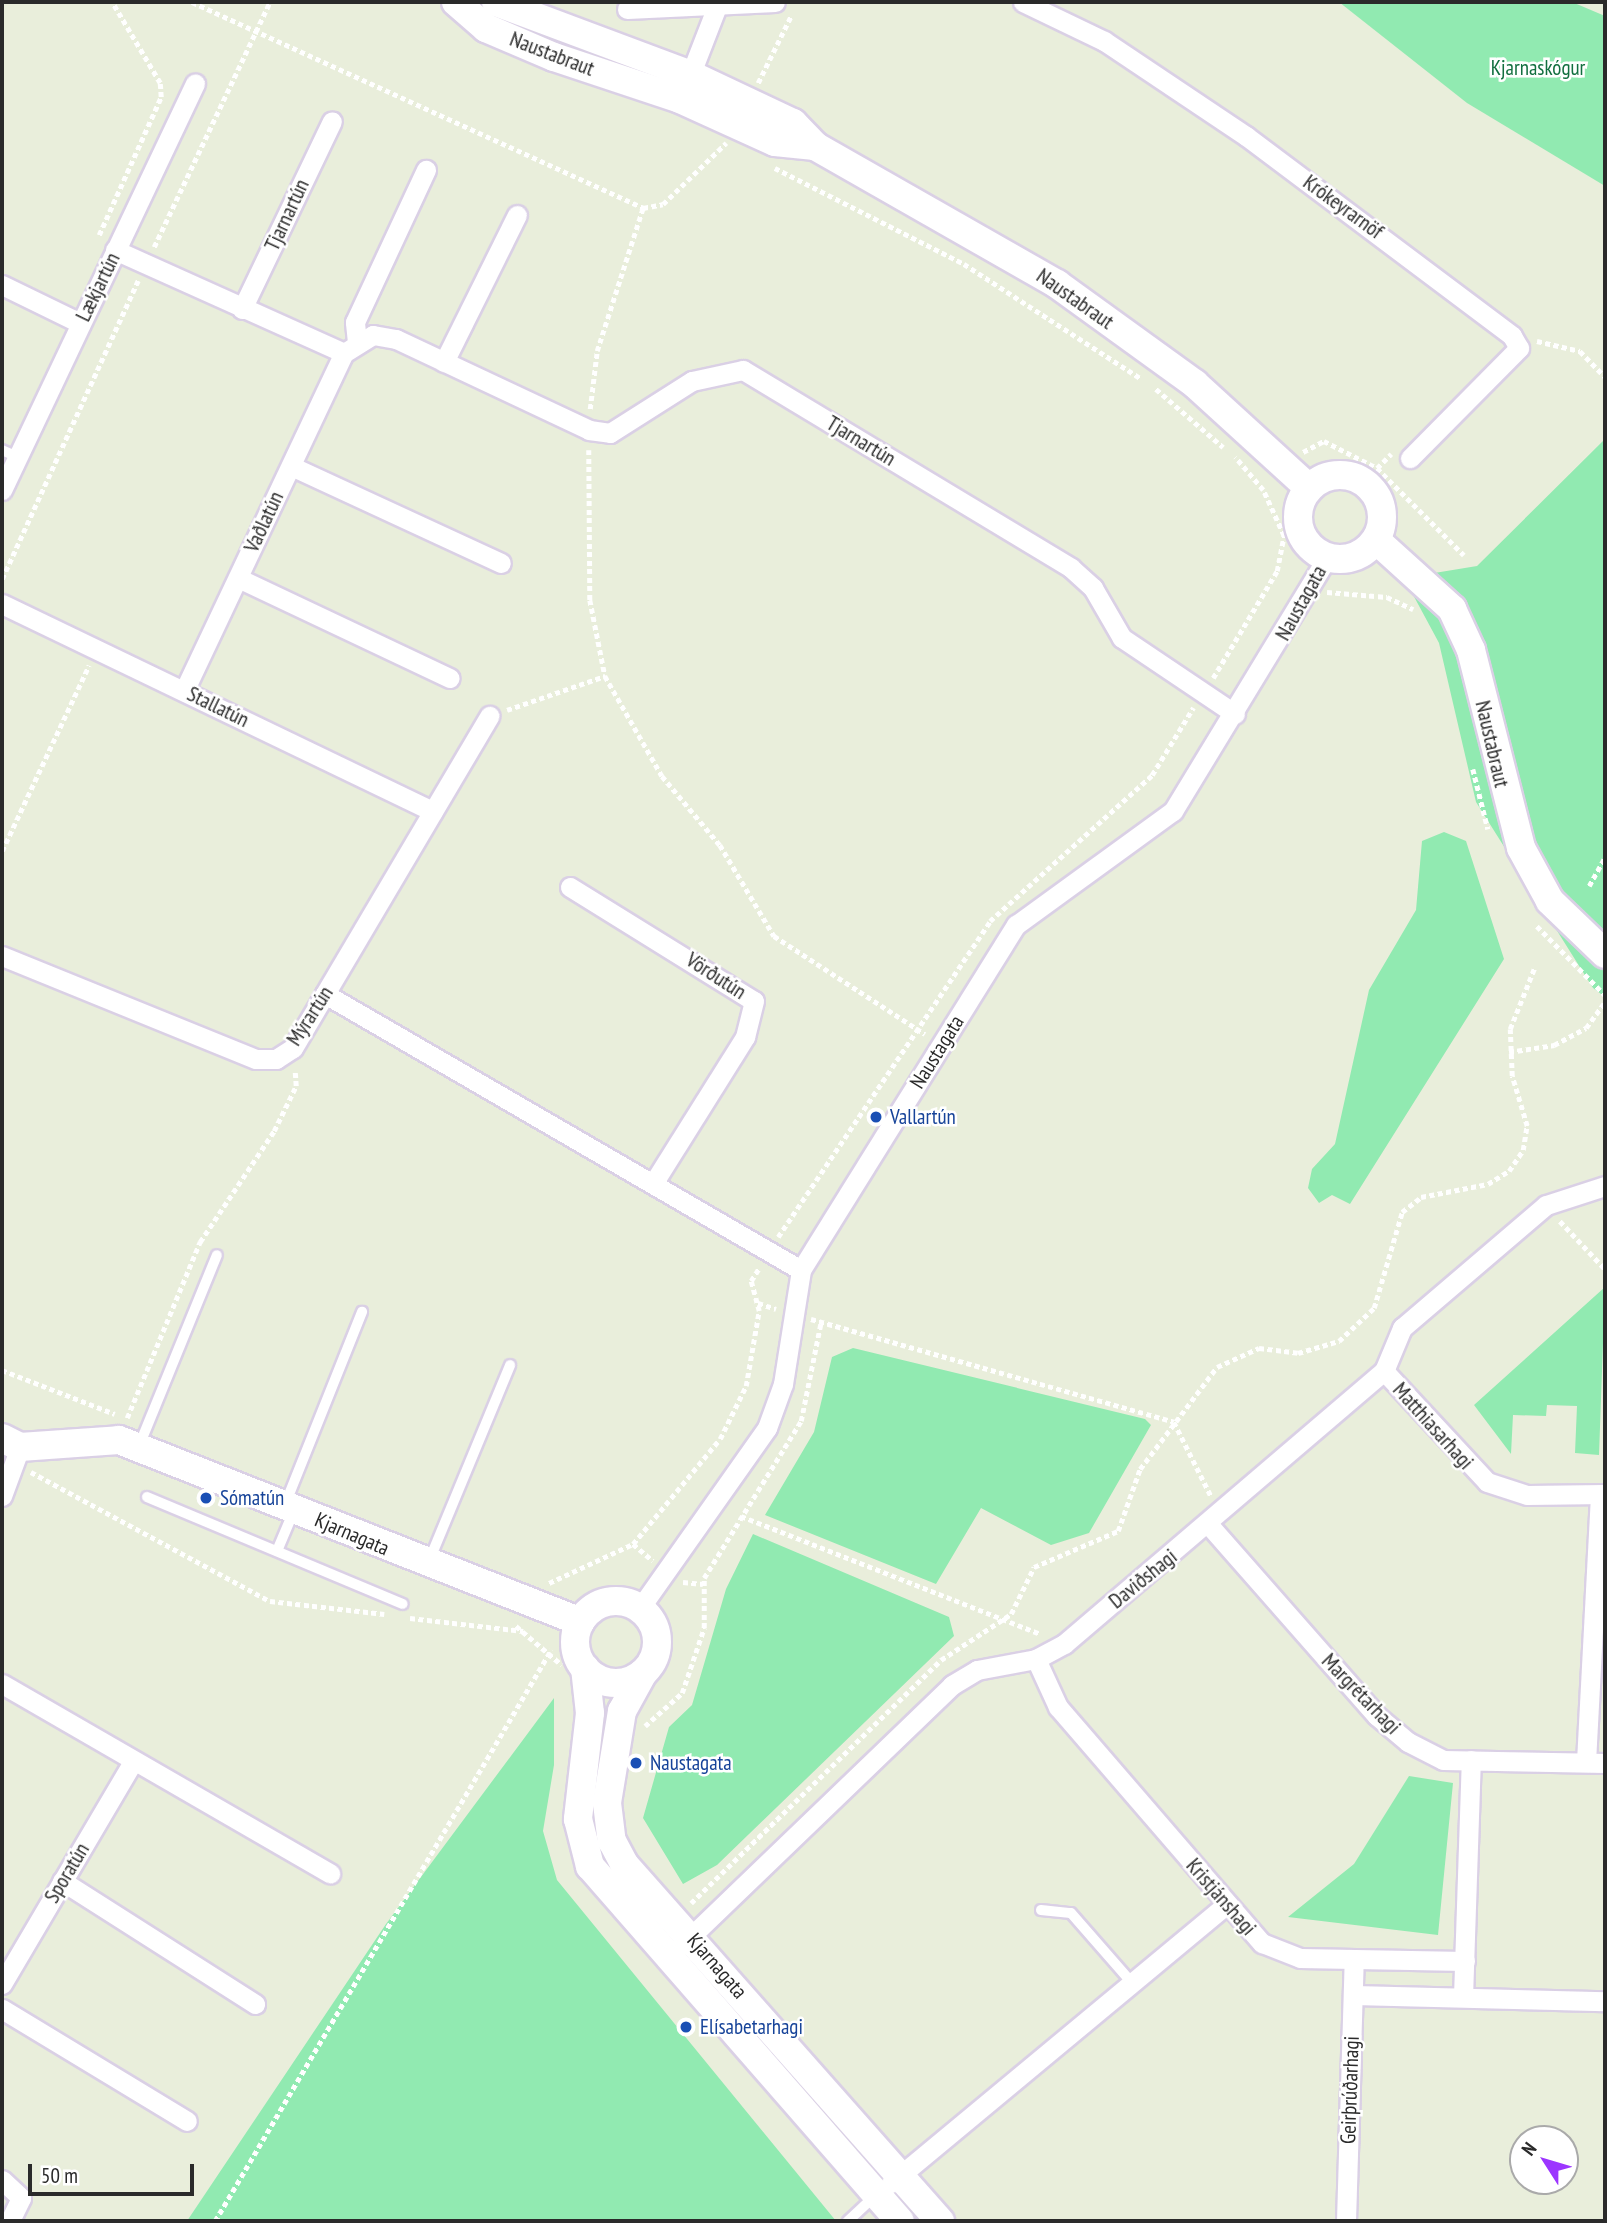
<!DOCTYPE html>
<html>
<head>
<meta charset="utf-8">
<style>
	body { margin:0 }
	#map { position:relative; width:1607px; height:2223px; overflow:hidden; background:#e9eedb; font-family:"PT Sans Narrow",sans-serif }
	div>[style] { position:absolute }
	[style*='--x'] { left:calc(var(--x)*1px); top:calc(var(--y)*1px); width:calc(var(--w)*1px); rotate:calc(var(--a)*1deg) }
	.green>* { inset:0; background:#91eab1 }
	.path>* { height:4.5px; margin-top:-2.25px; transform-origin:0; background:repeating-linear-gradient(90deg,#fff 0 5px,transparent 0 8.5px) }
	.roads { filter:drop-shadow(2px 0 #dad0e5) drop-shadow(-2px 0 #dad0e5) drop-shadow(0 2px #dad0e5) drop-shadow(0 -2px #dad0e5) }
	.lane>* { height:10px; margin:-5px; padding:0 5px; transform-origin:5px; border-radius:5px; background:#fff }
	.street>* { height:19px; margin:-9.5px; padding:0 9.5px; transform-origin:9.5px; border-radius:9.5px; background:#fff }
	.secondary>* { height:28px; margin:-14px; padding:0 14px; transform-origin:14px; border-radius:14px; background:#fff }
	.secondary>.ring { margin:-14px; padding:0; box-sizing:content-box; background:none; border:28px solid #fff; border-radius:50% }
	.dots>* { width:19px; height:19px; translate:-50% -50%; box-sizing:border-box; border:4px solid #fff; border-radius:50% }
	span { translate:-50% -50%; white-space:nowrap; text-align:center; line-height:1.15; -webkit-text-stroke:5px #fff; paint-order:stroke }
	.street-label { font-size:21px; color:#2a2a2a }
	.park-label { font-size:21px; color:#126f3f }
	.transit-label { font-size:21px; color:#164399 }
	.left { translate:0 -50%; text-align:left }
	.frame { position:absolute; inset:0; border:4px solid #2a2a2a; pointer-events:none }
	.north { position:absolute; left:1509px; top:2125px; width:70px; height:70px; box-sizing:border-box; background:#fff; border:2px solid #aaa; border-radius:50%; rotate:307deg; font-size:19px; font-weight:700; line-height:28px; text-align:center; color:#2a2a2a }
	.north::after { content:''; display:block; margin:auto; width:24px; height:32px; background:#9c36ff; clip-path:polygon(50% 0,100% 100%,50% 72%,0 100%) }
	.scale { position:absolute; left:28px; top:2164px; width:166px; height:32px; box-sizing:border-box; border:4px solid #2a2a2a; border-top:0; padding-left:9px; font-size:21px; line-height:24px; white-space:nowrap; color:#2a2a2a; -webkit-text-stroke:5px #fff; paint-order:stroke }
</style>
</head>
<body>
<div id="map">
	<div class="green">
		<i style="clip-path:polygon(1339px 2px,1572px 2px,1605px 16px,1605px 186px,1467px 103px)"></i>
		<i style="clip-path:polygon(1605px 439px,1605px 997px,1593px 988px,1476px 802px,1439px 643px,1404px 578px,1477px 566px)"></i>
		<i style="clip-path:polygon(1444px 832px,1466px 841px,1504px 959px,1350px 1204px,1332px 1195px,1319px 1203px,1308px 1188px,1312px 1169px,1335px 1144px,1369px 990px,1416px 910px,1422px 841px)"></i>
		<i style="clip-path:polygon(1605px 1287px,1599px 1455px,1575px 1453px,1577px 1406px,1547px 1405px,1546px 1416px,1513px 1415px,1511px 1454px,1474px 1405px)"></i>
		<i style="clip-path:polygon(853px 1348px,1145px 1419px,1151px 1425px,1089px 1533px,1051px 1545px,981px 1508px,936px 1584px,765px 1515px,814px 1432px,832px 1357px)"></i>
		<i style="clip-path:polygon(753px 1534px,949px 1617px,954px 1636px,717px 1865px,683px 1884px,643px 1818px,669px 1727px,692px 1705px,726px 1589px)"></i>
		<i style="clip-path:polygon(554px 1698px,554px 1765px,543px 1831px,557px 1880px,836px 2221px,187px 2221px,386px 1924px)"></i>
		<i style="clip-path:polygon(1409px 1776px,1453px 1783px,1438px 1935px,1288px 1917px,1354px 1864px)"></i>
	</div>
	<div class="path">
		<i style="--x:192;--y:2;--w:496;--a:24.5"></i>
		<i style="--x:643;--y:208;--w:20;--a:-11"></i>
		<i style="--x:663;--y:204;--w:88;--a:-44.1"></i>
		<i style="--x:758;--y:83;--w:75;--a:-63.8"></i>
		<i style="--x:775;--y:168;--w:212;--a:26.9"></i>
		<i style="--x:964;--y:264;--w:210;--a:32.9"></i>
		<i style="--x:99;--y:235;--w:151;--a:-65.8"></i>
		<i style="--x:161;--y:97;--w:14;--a:-94"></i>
		<i style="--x:160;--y:83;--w:94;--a:-120.7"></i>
		<i style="--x:154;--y:247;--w:271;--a:-64.7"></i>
		<i style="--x:1537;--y:341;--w:44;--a:13.1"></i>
		<i style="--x:1580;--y:351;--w:36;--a:46"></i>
		<i style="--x:1156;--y:389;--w:89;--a:40.9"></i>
		<i style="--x:590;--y:409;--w:58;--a:-83.1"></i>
		<i style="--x:597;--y:351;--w:150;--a:-72.2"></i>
		<i style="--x:589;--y:450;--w:150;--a:89.6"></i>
		<i style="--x:590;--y:600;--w:77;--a:78.8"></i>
		<i style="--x:605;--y:676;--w:115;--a:60.3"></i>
		<i style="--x:662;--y:776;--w:90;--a:50"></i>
		<i style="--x:720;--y:845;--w:106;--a:59.3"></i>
		<i style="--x:774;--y:936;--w:180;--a:33"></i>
		<i style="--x:1303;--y:452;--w:24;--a:-28"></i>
		<i style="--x:1324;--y:441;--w:59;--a:27"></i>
		<i style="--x:1377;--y:468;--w:123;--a:45"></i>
		<i style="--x:1377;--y:468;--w:20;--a:-45"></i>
		<i style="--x:2;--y:579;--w:328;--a:-65.5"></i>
		<i style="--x:1327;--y:592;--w:60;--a:4.8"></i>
		<i style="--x:1387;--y:597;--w:29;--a:25"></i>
		<i style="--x:1213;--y:678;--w:125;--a:-59.1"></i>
		<i style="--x:1277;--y:571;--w:36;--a:-79"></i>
		<i style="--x:1284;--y:536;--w:51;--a:-114.5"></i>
		<i style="--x:1263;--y:490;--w:43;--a:-130.3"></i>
		<i style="--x:507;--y:710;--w:104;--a:-19.1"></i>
		<i style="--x:1473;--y:769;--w:62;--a:76"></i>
		<i style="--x:2;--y:851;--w:205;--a:-64.9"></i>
		<i style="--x:1589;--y:886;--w:33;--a:-61"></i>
		<i style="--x:1537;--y:926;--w:97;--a:45.4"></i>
		<i style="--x:1509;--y:1052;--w:46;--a:-8.8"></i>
		<i style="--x:1554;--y:1045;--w:36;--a:-28"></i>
		<i style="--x:1586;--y:1028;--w:32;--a:-54"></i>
		<i style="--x:1560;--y:1221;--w:66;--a:46.8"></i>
		<i style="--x:778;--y:1237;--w:381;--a:-56.1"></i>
		<i style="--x:990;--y:921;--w:218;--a:-42"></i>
		<i style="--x:1152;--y:775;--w:79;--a:-58.5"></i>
		<i style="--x:758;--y:1303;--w:19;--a:18"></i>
		<i style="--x:811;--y:1319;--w:377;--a:15.8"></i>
		<i style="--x:1174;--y:1422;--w:83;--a:63.4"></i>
		<i style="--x:2;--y:1370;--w:121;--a:21.3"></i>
		<i style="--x:127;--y:1418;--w:191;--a:-67.5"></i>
		<i style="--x:200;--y:1242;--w:133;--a:-56.3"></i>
		<i style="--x:274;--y:1131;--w:50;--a:-63.9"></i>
		<i style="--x:296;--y:1086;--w:16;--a:-94"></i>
		<i style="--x:31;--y:1472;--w:272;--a:28.4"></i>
		<i style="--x:270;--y:1601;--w:115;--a:6.5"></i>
		<i style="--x:741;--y:1516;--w:321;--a:21.5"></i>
		<i style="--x:633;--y:1544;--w:26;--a:40"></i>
		<i style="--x:683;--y:1582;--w:20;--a:6"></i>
		<i style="--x:549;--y:1583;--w:93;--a:-24.9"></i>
		<i style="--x:633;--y:1544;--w:136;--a:-50.4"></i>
		<i style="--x:720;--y:1439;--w:59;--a:-63.9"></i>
		<i style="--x:746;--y:1386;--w:76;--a:-80.2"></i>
		<i style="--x:759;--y:1311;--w:31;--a:-105"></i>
		<i style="--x:751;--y:1281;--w:15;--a:-58"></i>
		<i style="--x:410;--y:1618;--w:114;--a:6.6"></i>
		<i style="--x:516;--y:1626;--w:60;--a:40.3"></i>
		<i style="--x:645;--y:1726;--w:50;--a:-41.7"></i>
		<i style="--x:682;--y:1693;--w:69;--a:-71.3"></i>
		<i style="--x:704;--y:1628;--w:50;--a:-90"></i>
		<i style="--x:704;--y:1578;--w:185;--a:-58.3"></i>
		<i style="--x:801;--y:1421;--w:101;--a:-78.6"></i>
		<i style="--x:691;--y:1903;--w:349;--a:-44.2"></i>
		<i style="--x:941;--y:1660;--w:84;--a:-33.3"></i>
		<i style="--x:1011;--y:1614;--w:52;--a:-63.9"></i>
		<i style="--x:1034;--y:1567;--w:91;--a:-23.2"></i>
		<i style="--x:1118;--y:1531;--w:66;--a:-70.5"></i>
		<i style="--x:1140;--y:1469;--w:128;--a:-53"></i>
		<i style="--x:1217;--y:1367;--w:46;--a:-24.3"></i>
		<i style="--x:1259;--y:1348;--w:39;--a:7"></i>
		<i style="--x:1298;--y:1353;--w:43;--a:-16.3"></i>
		<i style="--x:1339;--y:1341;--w:48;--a:-43.3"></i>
		<i style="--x:1374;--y:1308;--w:100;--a:-73.7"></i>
		<i style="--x:1402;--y:1212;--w:24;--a:-38"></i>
		<i style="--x:1421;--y:1197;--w:68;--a:-11"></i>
		<i style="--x:1488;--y:1184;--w:25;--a:-32"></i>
		<i style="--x:1509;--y:1171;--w:25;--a:-56"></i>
		<i style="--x:1523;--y:1150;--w:24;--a:-81"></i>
		<i style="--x:1527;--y:1126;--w:52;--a:-106.7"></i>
		<i style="--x:1512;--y:1076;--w:47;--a:-92.4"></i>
		<i style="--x:1510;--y:1029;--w:65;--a:-68.2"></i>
		<i style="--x:215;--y:2221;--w:663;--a:-59.53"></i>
	</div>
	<div class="roads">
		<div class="lane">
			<i style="--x:2;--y:450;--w:17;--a:24"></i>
			<i style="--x:139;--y:1446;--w:206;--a:-67.8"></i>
			<i style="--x:147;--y:1497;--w:277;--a:22.7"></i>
			<i style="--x:286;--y:1502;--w:205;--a:-68.2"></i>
			<i style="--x:277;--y:1551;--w:41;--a:-67.2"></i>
			<i style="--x:429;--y:1561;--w:212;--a:-67.5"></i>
			<i style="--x:1041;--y:1910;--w:30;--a:6"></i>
			<i style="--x:1071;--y:1913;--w:93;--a:48.9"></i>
			<i style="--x:848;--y:2221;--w:38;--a:-43"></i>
		</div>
		<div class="street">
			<i style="--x:1023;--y:2;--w:90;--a:25.7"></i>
			<i style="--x:1104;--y:41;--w:171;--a:33.8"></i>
			<i style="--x:1246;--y:136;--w:333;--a:36.9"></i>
			<i style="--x:1512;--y:336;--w:14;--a:60"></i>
			<i style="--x:1519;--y:348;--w:155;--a:134.7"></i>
			<i style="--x:627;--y:9;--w:148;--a:-2.7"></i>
			<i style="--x:686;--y:86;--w:86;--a:-68.8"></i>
			<i style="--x:115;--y:250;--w:251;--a:24.2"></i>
			<i style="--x:344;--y:353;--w:34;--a:-32"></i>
			<i style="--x:373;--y:335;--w:23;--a:10"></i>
			<i style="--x:396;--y:339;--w:213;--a:25.2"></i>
			<i style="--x:589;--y:430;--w:21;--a:8"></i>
			<i style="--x:610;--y:433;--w:97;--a:-32.4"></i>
			<i style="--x:692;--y:381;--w:52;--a:-12.2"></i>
			<i style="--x:743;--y:370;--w:383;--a:31.1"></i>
			<i style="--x:1071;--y:568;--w:30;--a:42"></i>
			<i style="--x:1093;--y:588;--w:58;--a:59.9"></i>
			<i style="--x:1122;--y:638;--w:136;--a:33.9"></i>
			<i style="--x:2;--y:285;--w:87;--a:26"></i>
			<i style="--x:242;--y:309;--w:208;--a:-64.4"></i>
			<i style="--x:357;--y:342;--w:20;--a:-96"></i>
			<i style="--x:355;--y:322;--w:168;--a:-65"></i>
			<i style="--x:444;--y:362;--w:164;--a:-63.6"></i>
			<i style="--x:291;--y:466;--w:231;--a:24.8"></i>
			<i style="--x:2;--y:490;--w:450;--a:-64.6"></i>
			<i style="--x:238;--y:578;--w:234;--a:25.3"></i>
			<i style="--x:2;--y:604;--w:478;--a:25.7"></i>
			<i style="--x:184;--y:691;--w:374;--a:-64.7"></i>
			<i style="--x:570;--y:887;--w:216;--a:31.8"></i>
			<i style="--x:754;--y:1001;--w:37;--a:104"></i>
			<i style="--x:745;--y:1037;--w:171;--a:122.1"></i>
			<i style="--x:2;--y:956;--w:274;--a:22.1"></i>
			<i style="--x:256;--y:1059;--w:20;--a:0"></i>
			<i style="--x:276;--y:1059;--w:20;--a:-33"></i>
			<i style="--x:293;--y:1048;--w:386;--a:-59.4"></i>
			<i style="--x:325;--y:994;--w:550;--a:30.11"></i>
			<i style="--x:1384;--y:1371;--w:151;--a:47.1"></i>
			<i style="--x:1487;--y:1482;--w:42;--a:18"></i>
			<i style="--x:1527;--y:1495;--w:78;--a:-0.7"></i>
			<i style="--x:2;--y:1496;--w:52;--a:-69.8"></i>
			<i style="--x:1209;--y:1525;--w:254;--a:48.7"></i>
			<i style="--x:1377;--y:1716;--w:40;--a:40"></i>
			<i style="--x:1408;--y:1742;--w:39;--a:27"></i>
			<i style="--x:1443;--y:1760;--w:162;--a:1.1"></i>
			<i style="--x:640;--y:1608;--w:220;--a:-54.8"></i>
			<i style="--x:767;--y:1428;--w:47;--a:-70"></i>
			<i style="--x:783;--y:1384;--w:115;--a:-81"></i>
			<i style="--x:801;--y:1270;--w:407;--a:-58.1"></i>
			<i style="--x:1016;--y:925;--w:194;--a:-36"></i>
			<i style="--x:1173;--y:811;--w:296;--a:-58.7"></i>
			<i style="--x:1036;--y:1659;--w:53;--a:65.4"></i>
			<i style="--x:1058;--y:1707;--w:312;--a:49.2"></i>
			<i style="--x:1262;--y:1943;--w:41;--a:21.5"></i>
			<i style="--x:1300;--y:1958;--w:165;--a:1"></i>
			<i style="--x:2;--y:1684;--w:379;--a:30"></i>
			<i style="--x:1586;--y:1762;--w:268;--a:-87"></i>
			<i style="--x:62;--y:1881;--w:229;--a:32.5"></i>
			<i style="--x:682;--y:1945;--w:375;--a:-43.9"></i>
			<i style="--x:952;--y:1685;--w:29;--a:-31"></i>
			<i style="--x:977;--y:1670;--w:60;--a:-10.6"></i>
			<i style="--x:1036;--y:1659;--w:32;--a:-28"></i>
			<i style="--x:1064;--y:1644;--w:421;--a:-40.5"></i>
			<i style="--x:1384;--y:1371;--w:47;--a:-67.3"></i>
			<i style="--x:1402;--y:1328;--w:189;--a:-40.5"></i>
			<i style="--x:1546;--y:1205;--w:62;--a:-17.9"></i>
			<i style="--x:2;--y:1984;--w:258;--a:-59.5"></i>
			<i style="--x:1353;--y:1995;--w:252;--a:1.4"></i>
			<i style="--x:1463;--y:1997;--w:237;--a:-88.1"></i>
			<i style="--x:2;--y:2009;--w:216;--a:31.2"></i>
			<i style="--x:2;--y:2180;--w:26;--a:43"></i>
			<i style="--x:21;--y:2198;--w:25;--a:116"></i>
			<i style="--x:891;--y:2183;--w:437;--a:-39.7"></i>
			<i style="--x:1346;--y:2221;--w:262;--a:-88.3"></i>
		</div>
		<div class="secondary">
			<i style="--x:456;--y:2;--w:40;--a:41"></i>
			<i style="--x:486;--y:28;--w:74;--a:23.1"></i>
			<i style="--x:554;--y:57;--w:133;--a:18.4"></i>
			<i style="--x:680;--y:99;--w:104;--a:24.4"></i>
			<i style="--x:775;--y:142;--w:40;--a:5.7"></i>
			<i style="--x:496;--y:2;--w:208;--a:20.5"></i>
			<i style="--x:691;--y:75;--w:113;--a:25.2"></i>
			<i style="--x:793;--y:123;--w:32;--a:46"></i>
			<i style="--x:815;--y:146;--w:279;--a:29.7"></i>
			<i style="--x:1057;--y:284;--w:170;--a:35.9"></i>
			<i style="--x:1195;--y:384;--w:154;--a:42.4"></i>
			<i class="ring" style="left:1298px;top:475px;width:56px;height:56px"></i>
			<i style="--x:1376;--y:540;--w:103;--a:42.2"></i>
			<i style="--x:1452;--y:609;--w:45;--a:65.1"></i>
			<i style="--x:1471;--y:650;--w:204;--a:75.8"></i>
			<i style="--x:1521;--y:848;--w:60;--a:61.3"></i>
			<i style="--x:1550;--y:901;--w:76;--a:43.9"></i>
			<i style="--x:2;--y:1438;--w:20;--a:27"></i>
			<i style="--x:20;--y:1447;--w:99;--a:-4"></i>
			<i style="--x:119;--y:1440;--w:496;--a:21.5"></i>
			<i class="ring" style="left:575px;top:1601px;width:54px;height:54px"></i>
			<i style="--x:585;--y:1668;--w:45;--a:83.7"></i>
			<i style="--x:590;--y:1713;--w:107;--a:96.5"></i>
			<i style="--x:578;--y:1819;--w:49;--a:75.7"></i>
			<i style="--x:590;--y:1866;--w:471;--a:48.9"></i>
			<i style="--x:643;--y:1673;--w:43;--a:118.9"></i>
			<i style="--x:622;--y:1711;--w:93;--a:99.3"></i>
			<i style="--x:607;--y:1803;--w:38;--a:83"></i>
			<i style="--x:612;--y:1841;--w:26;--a:62"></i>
			<i style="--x:624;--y:1864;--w:477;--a:48.5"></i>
		</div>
	</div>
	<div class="dots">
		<i style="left:876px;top:1117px;background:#1a4fb4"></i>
		<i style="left:206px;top:1498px;background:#1a4fb4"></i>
		<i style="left:636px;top:1763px;background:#1a4fb4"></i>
		<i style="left:686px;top:2027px;background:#1a4fb4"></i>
	</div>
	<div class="street-label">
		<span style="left:552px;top:54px;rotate:21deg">Naustabraut</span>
		<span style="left:1343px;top:207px;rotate:36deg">Krókeyrarnöf</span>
		<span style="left:287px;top:215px;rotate:-65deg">Tjarnartún</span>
		<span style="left:98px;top:287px;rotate:-64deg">Lækjartún</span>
		<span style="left:1075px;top:299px;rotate:35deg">Naustabraut</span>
		<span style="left:861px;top:441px;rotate:31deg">Tjarnartún</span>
		<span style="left:264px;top:522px;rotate:-65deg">Vaðlatún</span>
		<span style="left:1301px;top:603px;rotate:-61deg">Naustagata</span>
		<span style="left:218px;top:707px;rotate:26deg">Stallatún</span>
		<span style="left:1492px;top:744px;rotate:77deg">Naustabraut</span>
		<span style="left:716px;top:976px;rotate:33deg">Vörðutún</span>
		<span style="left:310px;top:1016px;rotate:-57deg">Mýrartún</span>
		<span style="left:937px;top:1052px;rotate:-58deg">Naustagata</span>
		<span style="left:1433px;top:1426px;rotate:48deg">Matthiasarhagi</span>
		<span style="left:352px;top:1534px;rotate:23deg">Kjarnagata</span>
		<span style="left:1143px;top:1579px;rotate:-39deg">Daviðshagi</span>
		<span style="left:1361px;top:1694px;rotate:46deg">Margrétarhagi</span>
		<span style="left:67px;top:1873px;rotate:-59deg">Sporatún</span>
		<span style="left:1221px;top:1897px;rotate:49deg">Kristjánshagi</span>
		<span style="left:717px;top:1966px;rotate:49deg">Kjarnagata</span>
		<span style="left:1350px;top:2090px;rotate:-88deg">Geirþrúðarhagi</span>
	</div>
	<div class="park-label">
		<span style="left:1538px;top:68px">Kjarnaskógur</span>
	</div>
	<div class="transit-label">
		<span class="left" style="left:890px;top:1117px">Vallartún</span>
		<span class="left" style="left:220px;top:1498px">Sómatún</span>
		<span class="left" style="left:650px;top:1763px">Naustagata</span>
		<span class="left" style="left:700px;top:2027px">Elísabetarhagi</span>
	</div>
	<div class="frame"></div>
	<div class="north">N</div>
	<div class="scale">50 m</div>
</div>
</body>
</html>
